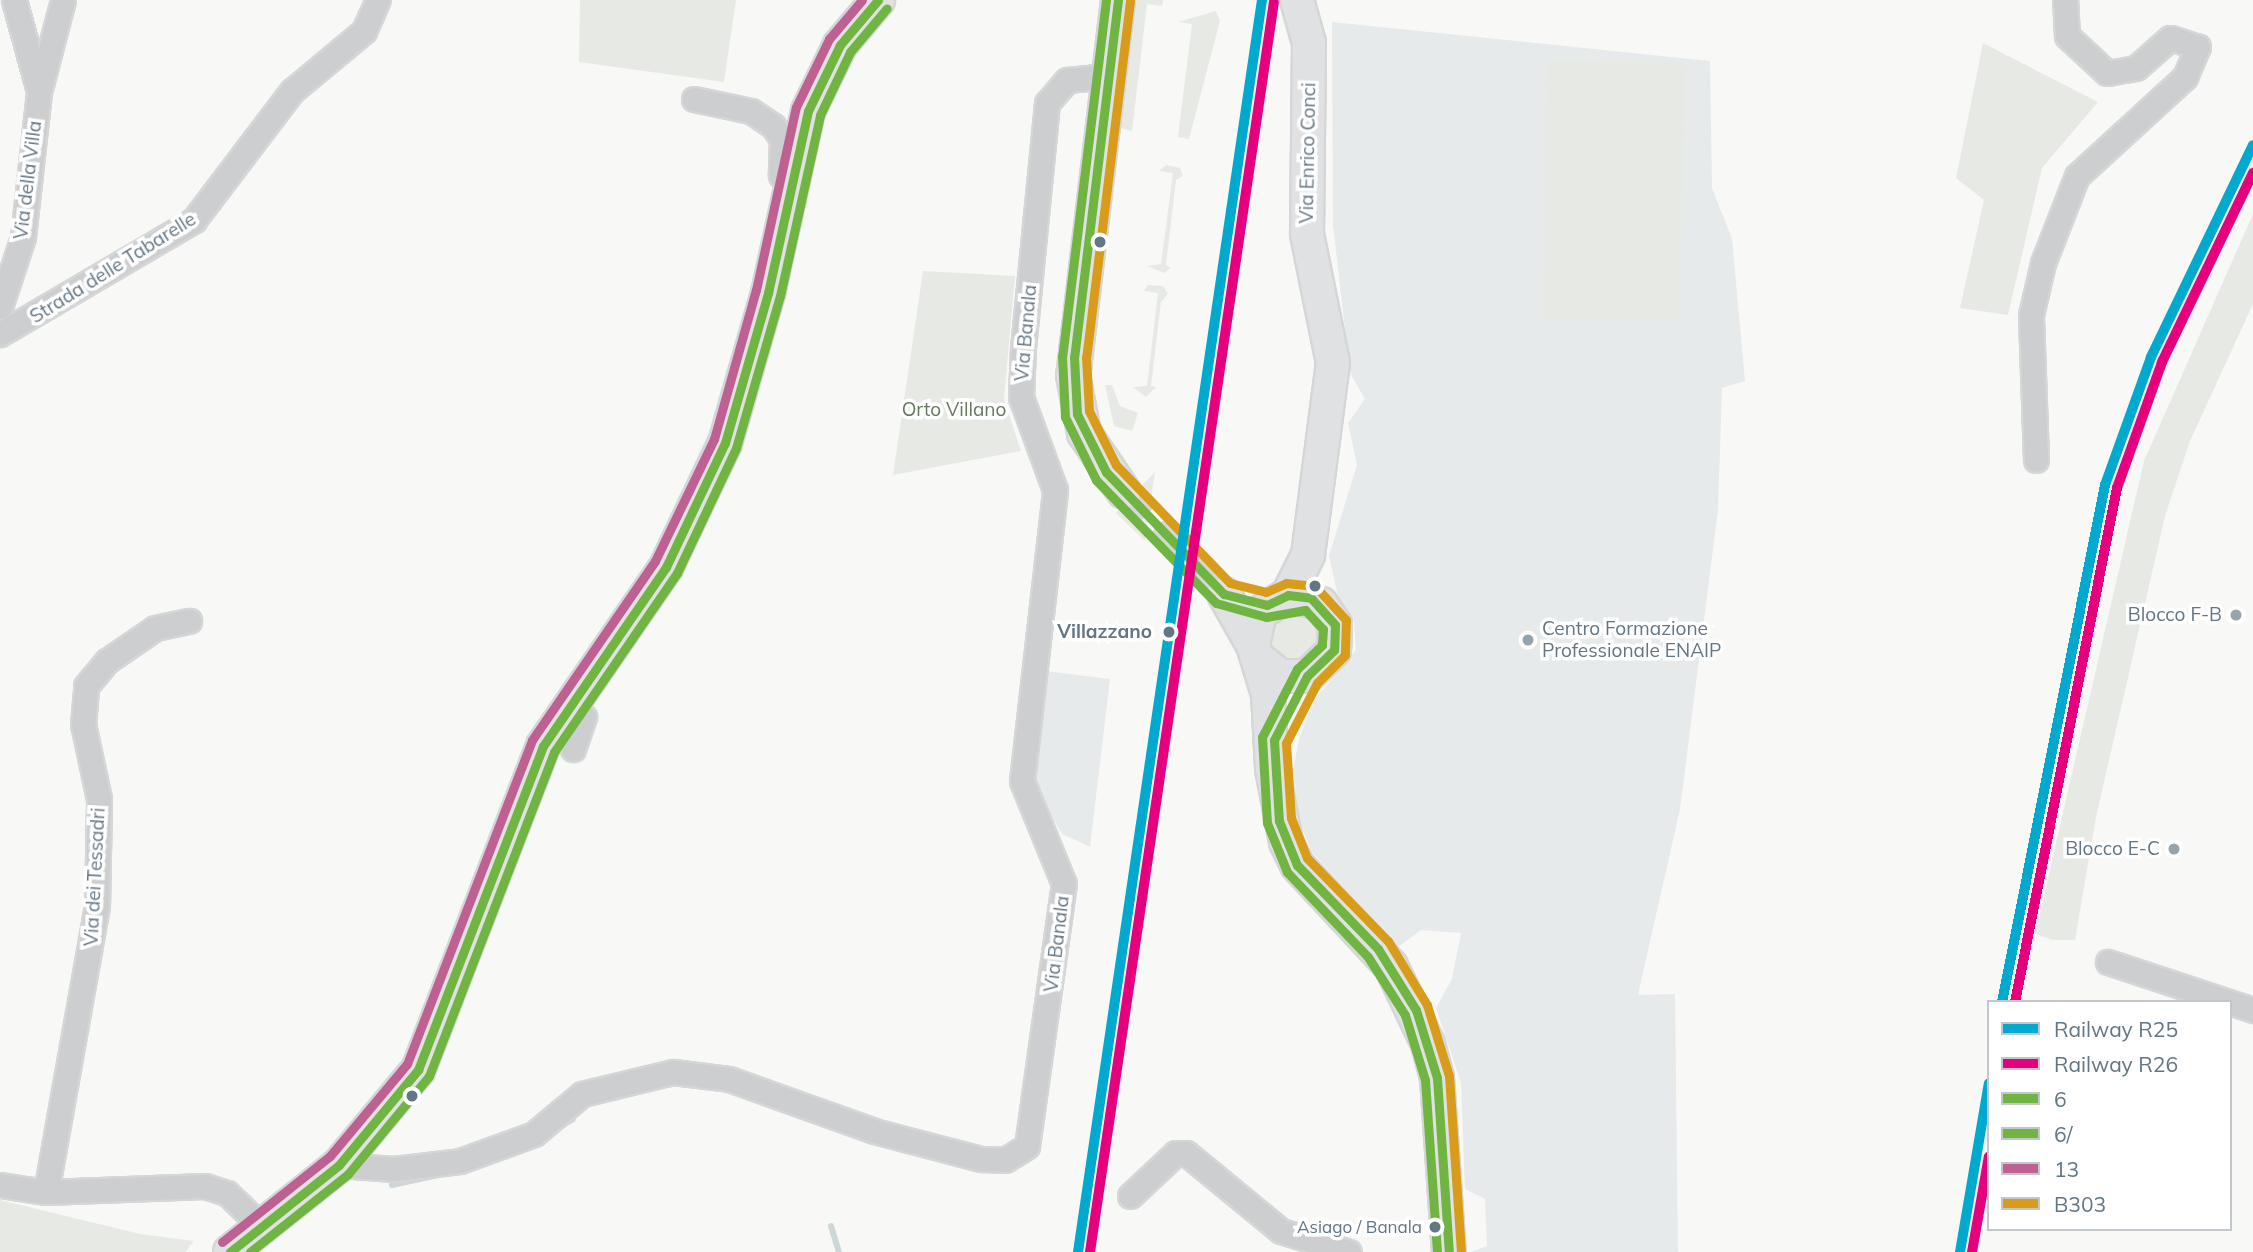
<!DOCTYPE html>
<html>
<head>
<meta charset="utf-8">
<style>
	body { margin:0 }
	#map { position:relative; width:2253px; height:1252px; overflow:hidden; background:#f8f8f7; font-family:Mulish,sans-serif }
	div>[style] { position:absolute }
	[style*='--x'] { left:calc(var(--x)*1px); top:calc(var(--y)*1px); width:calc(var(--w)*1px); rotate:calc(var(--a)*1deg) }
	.built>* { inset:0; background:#e7eaea }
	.green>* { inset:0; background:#e7eae4 }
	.round { border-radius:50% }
	.stream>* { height:6px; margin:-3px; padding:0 3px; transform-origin:3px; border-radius:3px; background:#cdd6d9 }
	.secondary-tunnel>* { height:32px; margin-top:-16px; transform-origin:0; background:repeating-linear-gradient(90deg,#d2d8da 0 32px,transparent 0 48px) }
	.roads { filter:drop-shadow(2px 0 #d5d6d7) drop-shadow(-2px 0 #d5d6d7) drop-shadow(0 2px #d5d6d7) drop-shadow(0 -2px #d5d6d7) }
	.street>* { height:23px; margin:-11.5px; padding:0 11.5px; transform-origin:11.5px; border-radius:11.5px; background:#cdcecf }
	.secondary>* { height:32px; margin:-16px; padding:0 16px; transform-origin:16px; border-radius:16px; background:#e0e1e2 }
	.bus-1>* { height:9px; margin:-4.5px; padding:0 4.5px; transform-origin:4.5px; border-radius:4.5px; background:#70b442 }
	.bus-2>* { height:9px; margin:-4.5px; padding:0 4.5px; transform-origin:4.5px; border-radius:4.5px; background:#70b442 }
	.bus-3>* { height:9px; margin:-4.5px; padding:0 4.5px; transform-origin:4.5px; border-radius:4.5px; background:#bf6092 }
	.bus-4>* { height:9px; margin:-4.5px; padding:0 4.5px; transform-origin:4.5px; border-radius:4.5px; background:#d99c1a }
	.rail-1>* { height:10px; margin:-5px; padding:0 5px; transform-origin:5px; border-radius:5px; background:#00a9ce }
	.rail-2>* { height:10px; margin:-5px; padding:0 5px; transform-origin:5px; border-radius:5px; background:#e5007d }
	.dots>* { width:19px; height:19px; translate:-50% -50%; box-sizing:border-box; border:4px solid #fff; border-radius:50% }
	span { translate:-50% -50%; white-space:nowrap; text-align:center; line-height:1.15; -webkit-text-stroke:7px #fff; paint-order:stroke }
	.bus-label { font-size:17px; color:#627684 }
	.right { translate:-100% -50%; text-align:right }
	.street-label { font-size:19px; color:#627684 }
	.park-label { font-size:19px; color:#677a61 }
	.poi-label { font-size:19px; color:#627684 }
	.left { translate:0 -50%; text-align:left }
	.stop-label { font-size:19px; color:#627684; font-weight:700 }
	.legend { position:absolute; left:1987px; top:1000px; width:245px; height:231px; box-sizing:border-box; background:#fff; border:2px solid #c0c8ce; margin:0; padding:9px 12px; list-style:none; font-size:21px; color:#627684 }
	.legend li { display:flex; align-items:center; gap:14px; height:35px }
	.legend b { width:35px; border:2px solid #c0c8ce }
</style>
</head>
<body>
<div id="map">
	<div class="built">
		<i style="clip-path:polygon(1332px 22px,1710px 61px,1712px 188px,1732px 239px,1745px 381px,1722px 388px,1718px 510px,1680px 809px,1638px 995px,1675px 994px,1678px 1252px,1471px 1252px,1487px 1246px,1485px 1199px,1465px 1189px,1461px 1083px,1436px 1008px,1452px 979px,1461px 933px,1421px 930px,1398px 947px,1312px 852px,1297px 817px,1292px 774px,1300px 736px,1315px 699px,1356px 650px,1354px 622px,1338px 596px,1329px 556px,1357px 465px,1348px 423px,1365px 399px,1350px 373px,1333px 225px)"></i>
		<i style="clip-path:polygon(1046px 671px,1110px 679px,1090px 847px,1062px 834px,1039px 796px,1034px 749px)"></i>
	</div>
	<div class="green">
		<i style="clip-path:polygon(580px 0,736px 0,724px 82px,579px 62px)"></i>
		<i style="clip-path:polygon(1135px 0,1163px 0,1162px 6px,1147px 4px,1132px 131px,1120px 128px)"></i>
		<i style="clip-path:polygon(1216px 11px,1220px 21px,1189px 139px,1178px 137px,1192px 24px,1178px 22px)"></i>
		<i style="clip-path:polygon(1983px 43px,2098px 102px,2042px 168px,2008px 315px,1960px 308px,1984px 200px,1956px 178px)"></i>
		<i style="clip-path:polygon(1547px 60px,1686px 63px,1680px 321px,1542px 318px)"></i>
		<i style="clip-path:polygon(1166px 165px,1180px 168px,1183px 176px,1176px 180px,1166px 265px,1171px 268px,1164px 273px,1147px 266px,1161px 264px,1173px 173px,1159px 171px)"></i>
		<i style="clip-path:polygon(2253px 214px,2253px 304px,2190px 441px,2165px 516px,2096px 817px,2075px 940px,2053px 940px,2035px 934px,2144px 461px)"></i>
		<i style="clip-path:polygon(923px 271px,1015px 276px,1004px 399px,1021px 451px,893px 475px)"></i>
		<i style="clip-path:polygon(1148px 285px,1163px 286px,1168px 294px,1161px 302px,1151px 386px,1156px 387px,1146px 397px,1133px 387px,1147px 386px,1158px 293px,1144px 291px)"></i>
		<i style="clip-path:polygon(1105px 385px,1112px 385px,1120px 406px,1138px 413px,1132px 431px,1114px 426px)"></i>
		<i style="clip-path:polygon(1155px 472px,1145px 541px,1116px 513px)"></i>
		<i class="round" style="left:1270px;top:613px;width:48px;height:48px"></i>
		<i style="clip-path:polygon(0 1200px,140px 1234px,194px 1241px,185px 1252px,0 1252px)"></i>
	</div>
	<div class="stream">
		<i style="--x:557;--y:1128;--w:18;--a:-29"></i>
		<i style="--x:392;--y:1185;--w:47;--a:-12.3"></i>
		<i style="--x:831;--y:1226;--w:27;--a:73"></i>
	</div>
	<div class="secondary-tunnel">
		<i style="--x:1124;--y:492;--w:143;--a:45.6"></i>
	</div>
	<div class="roads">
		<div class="street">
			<i style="--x:14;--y:0;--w:87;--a:74.7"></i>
			<i style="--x:694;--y:99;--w:58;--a:11.9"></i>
			<i style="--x:751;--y:111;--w:27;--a:34"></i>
			<i style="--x:773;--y:126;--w:16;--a:55"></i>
			<i style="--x:782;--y:139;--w:36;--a:92"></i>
			<i style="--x:781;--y:175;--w:12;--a:20"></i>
			<i style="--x:0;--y:307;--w:74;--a:-71.8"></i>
			<i style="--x:23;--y:237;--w:146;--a:-83.7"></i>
			<i style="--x:39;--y:92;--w:95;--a:-75.4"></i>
			<i style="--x:0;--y:334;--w:225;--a:-30.4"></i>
			<i style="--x:194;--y:220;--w:162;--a:-52.8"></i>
			<i style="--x:292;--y:91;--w:94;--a:-39.8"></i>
			<i style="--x:364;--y:31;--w:34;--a:-66"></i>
			<i style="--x:2036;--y:460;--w:145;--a:-92"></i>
			<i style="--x:2031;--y:315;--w:53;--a:-77"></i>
			<i style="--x:2043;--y:263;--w:93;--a:-68.7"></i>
			<i style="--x:2077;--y:176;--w:147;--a:-42.5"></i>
			<i style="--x:2185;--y:77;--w:33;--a:-67"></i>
			<i style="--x:2198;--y:47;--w:29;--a:-162"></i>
			<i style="--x:2170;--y:38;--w:45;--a:138.6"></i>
			<i style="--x:2136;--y:68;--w:29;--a:170"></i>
			<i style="--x:2107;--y:73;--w:54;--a:-137.2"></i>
			<i style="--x:2067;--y:36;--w:36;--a:-93"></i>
			<i style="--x:573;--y:749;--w:34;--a:-71"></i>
			<i style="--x:2108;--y:962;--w:153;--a:18.3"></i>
			<i style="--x:339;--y:1165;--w:55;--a:4.2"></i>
			<i style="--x:394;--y:1169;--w:66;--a:-6.9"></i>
			<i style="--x:460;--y:1161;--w:79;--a:-20"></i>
			<i style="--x:534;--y:1134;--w:62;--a:-39.8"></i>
			<i style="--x:582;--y:1094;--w:94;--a:-13.6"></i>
			<i style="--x:673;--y:1072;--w:56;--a:7.1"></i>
			<i style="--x:729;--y:1079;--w:154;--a:19.7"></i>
			<i style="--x:874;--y:1131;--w:111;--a:14.7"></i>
			<i style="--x:981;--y:1159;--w:24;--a:2"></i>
			<i style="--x:1005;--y:1160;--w:26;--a:-32"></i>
			<i style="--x:1027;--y:1146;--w:265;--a:-82"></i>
			<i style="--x:1064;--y:884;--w:111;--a:-112.2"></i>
			<i style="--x:1022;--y:781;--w:293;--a:-83.5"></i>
			<i style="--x:1055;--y:490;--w:99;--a:-110.1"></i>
			<i style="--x:1021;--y:397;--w:49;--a:-87.7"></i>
			<i style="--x:1023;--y:348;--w:246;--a:-84.4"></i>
			<i style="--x:1047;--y:103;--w:30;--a:-49"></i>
			<i style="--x:1067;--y:80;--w:41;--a:-5.6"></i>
			<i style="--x:0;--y:1185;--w:47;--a:8.7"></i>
			<i style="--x:46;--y:1192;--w:159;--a:-2.2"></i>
			<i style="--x:205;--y:1186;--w:23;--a:18"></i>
			<i style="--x:227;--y:1193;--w:46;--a:44.1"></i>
			<i style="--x:46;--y:1192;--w:290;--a:-79.9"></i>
			<i style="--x:97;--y:907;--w:108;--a:-88.9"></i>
			<i style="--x:99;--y:799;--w:77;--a:-102"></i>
			<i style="--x:83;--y:724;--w:38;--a:-85"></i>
			<i style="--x:86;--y:686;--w:33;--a:-50"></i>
			<i style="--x:107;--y:661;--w:58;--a:-34.5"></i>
			<i style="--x:155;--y:628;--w:35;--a:-12"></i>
			<i style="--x:1130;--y:1196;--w:63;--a:-43.1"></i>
			<i style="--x:1176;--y:1153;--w:10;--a:0"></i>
			<i style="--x:1186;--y:1153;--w:123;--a:39.4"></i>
			<i style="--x:1281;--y:1231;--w:71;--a:17.2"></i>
		</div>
		<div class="secondary">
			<i style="--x:1118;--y:0;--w:378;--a:96.8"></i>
			<i style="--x:1073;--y:375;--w:59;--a:79.3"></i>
			<i style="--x:1084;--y:433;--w:71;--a:55.9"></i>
			<i style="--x:1224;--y:594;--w:59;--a:60.4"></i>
			<i style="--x:1253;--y:645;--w:51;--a:73"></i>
			<i style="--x:1268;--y:694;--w:75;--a:86.9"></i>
			<i style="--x:1272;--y:769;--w:74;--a:79.1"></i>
			<i style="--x:1286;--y:842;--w:25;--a:64"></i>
			<i style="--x:1297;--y:865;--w:138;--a:47.1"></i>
			<i style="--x:1391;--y:966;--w:86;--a:64.6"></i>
			<i style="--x:1428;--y:1044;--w:35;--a:75"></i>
			<i style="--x:1437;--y:1078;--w:174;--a:86.1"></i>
			<i style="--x:1288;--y:595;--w:45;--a:-63.4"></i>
			<i style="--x:1308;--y:555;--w:194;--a:-82.6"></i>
			<i style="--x:1333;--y:363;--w:132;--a:-101.4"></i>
			<i style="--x:1307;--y:234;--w:191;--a:-89.4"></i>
			<i style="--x:1309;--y:43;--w:45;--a:-105.6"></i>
			<i style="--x:1253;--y:645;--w:33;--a:-78"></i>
			<i style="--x:1260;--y:613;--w:33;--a:-33"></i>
			<i style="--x:1288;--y:595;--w:34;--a:15"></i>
			<i style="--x:1321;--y:604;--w:25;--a:56"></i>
			<i style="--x:1335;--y:625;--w:25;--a:92"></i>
			<i style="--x:1334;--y:650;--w:37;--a:136"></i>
			<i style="--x:1307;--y:676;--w:27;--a:180"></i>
			<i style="--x:1280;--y:676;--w:27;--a:-141"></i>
			<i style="--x:230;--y:1252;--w:139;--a:-38.6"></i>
			<i style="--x:339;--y:1165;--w:124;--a:-50.3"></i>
			<i style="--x:418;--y:1070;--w:347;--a:-68.9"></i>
			<i style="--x:543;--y:746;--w:217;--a:-55.5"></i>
			<i style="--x:666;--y:567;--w:137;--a:-64.6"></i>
			<i style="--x:725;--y:443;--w:156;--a:-74"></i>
			<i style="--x:768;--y:293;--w:186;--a:-77.6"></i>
			<i style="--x:808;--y:111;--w:73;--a:-64.1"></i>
			<i style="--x:840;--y:45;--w:59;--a:-49.8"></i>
		</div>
	</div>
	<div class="bus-1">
		<i style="--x:1118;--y:0;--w:360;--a:97"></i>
		<i style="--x:1074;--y:357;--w:57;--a:87"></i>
		<i style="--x:1077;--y:414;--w:65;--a:63.4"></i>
		<i style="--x:1106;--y:472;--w:170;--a:46"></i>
		<i style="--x:1224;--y:594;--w:44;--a:14.3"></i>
		<i style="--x:1267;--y:605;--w:23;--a:-25"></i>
		<i style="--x:1288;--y:595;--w:23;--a:7"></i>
		<i style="--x:1311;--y:598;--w:36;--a:48"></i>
		<i style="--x:1335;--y:625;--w:25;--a:92"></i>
		<i style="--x:1334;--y:650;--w:37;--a:136"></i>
		<i style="--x:1307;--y:676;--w:72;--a:117.3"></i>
		<i style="--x:1274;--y:740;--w:81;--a:86.5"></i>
		<i style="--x:1279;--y:821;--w:48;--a:67.8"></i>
		<i style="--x:1297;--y:865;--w:117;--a:46"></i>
		<i style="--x:1378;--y:949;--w:72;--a:58.1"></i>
		<i style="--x:1416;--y:1010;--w:71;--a:72.8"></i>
		<i style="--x:1437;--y:1078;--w:174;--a:86.1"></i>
		<i style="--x:230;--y:1252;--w:139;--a:-38.6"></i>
		<i style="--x:339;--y:1165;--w:124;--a:-50.3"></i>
		<i style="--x:418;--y:1070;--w:347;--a:-68.9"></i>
		<i style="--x:543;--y:746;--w:217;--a:-55.5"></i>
		<i style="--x:666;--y:567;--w:137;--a:-64.6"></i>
		<i style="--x:725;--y:443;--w:156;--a:-74"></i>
		<i style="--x:768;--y:293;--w:186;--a:-77.6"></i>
		<i style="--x:808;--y:111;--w:73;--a:-64.1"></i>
		<i style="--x:840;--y:45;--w:59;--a:-49.8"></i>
	</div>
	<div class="bus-2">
		<i style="--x:1106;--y:0;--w:359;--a:97"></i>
		<i style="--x:1062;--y:356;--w:61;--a:87.2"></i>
		<i style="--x:1065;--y:417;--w:70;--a:63.8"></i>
		<i style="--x:1096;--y:480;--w:172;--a:45.7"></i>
		<i style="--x:1216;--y:603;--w:52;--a:15.6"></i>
		<i style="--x:1266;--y:617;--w:40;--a:-10"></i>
		<i style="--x:1305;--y:610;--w:26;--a:47"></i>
		<i style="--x:1323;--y:629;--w:16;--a:94"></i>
		<i style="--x:1322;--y:645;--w:35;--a:136"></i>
		<i style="--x:1297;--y:669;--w:76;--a:117.2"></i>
		<i style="--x:1262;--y:737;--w:86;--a:86.7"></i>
		<i style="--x:1267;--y:823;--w:53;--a:67.8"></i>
		<i style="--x:1287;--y:872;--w:117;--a:46.4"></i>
		<i style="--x:1368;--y:957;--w:69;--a:57.5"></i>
		<i style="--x:1405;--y:1015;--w:68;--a:72.9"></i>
		<i style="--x:1425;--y:1080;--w:172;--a:86"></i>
		<i style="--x:250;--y:1252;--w:125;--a:-38.5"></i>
		<i style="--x:348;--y:1174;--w:127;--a:-50.4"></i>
		<i style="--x:429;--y:1076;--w:347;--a:-68.9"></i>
		<i style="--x:554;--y:752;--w:217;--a:-55.5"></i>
		<i style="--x:677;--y:573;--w:138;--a:-64.7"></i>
		<i style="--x:736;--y:448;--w:158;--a:-73.9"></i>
		<i style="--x:780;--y:296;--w:185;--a:-77.5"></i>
		<i style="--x:820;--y:115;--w:70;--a:-64.5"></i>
		<i style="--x:850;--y:52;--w:57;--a:-49.9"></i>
	</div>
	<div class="bus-3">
		<i style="--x:222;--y:1242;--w:138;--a:-38.5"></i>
		<i style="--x:330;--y:1156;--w:120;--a:-50.1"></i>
		<i style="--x:407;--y:1064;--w:347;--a:-68.9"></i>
		<i style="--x:532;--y:740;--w:217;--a:-55.5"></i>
		<i style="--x:655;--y:561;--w:136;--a:-64.2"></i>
		<i style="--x:714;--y:439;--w:155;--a:-74.3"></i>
		<i style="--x:756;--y:290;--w:187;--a:-77.7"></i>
		<i style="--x:796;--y:107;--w:76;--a:-64.1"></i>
		<i style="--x:829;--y:39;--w:51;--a:-49.8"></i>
	</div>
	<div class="bus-4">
		<i style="--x:1130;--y:1;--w:359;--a:97"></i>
		<i style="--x:1086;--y:357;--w:54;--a:86.8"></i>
		<i style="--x:1089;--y:411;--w:60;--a:63.4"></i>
		<i style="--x:1116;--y:465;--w:164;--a:46"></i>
		<i style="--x:1230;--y:583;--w:37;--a:14"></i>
		<i style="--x:1266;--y:592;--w:22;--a:-24"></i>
		<i style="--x:1286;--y:583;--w:29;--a:6"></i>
		<i style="--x:1315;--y:586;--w:46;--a:47.6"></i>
		<i style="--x:1346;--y:620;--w:35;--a:92"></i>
		<i style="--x:1345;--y:655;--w:40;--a:135"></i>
		<i style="--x:1317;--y:683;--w:68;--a:117.3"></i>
		<i style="--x:1286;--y:743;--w:75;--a:86.2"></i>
		<i style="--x:1291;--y:818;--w:43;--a:68.2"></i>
		<i style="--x:1307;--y:858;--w:116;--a:45.7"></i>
		<i style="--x:1388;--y:941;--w:75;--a:58.6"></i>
		<i style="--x:1427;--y:1005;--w:74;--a:72.8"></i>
		<i style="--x:1449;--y:1076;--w:175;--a:86.1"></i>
	</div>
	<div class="rail-1">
		<i style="--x:2002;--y:1002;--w:527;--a:-78.73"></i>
		<i style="--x:2105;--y:485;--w:136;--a:-70.2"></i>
		<i style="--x:2151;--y:357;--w:235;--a:-64.3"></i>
		<i style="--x:1078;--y:1252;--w:1265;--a:-81.64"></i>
		<i style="--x:1960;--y:1252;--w:171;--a:-80.3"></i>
	</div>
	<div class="rail-2">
		<i style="--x:2015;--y:1002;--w:524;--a:-78.78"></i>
		<i style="--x:2117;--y:488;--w:134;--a:-70.3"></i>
		<i style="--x:2162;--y:362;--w:210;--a:-64.3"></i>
		<i style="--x:1090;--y:1252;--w:1263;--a:-81.63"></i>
		<i style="--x:1972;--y:1252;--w:97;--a:-80"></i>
	</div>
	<div class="dots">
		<i style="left:1100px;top:242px;background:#627684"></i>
		<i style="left:1315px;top:586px;background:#627684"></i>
		<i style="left:2236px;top:615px;background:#96a4ac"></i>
		<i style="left:1169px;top:632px;background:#627684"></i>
		<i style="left:1528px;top:640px;background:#96a4ac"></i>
		<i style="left:2174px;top:849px;background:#96a4ac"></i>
		<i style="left:412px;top:1096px;background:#627684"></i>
		<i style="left:1435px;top:1227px;background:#627684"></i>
	</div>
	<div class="bus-label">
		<span class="right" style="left:1422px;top:1227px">Asiago / Banala</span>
	</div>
	<div class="street-label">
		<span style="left:1308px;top:153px;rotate:-89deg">Via Enrico Conci</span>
		<span style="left:28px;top:180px;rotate:-83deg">Via della Villa</span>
		<span style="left:113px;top:268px;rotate:-32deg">Strada delle Tabarelle</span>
		<span style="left:1026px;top:333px;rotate:-85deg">Via Banala</span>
		<span style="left:95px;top:877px;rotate:-87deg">Via dei Tessadri</span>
		<span style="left:1057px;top:944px;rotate:-83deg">Via Banala</span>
	</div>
	<div class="park-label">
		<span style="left:954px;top:410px">Orto Villano</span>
	</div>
	<div class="poi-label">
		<span class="right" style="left:2222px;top:615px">Blocco F-B</span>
		<span class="left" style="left:1542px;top:640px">Centro Formazione<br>Professionale ENAIP</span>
		<span class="right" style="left:2160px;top:849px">Blocco E-C</span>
	</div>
	<div class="stop-label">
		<span class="right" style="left:1152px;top:632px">Villazzano</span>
	</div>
	<ul class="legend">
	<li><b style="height:9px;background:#00a9ce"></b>Railway R25</li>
	<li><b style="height:9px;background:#e5007d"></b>Railway R26</li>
	<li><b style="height:9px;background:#70b442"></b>6</li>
	<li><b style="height:9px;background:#70b442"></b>6/</li>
	<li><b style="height:9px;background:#bf6092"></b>13</li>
	<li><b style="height:9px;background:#d99c1a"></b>B303</li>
	</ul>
</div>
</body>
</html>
